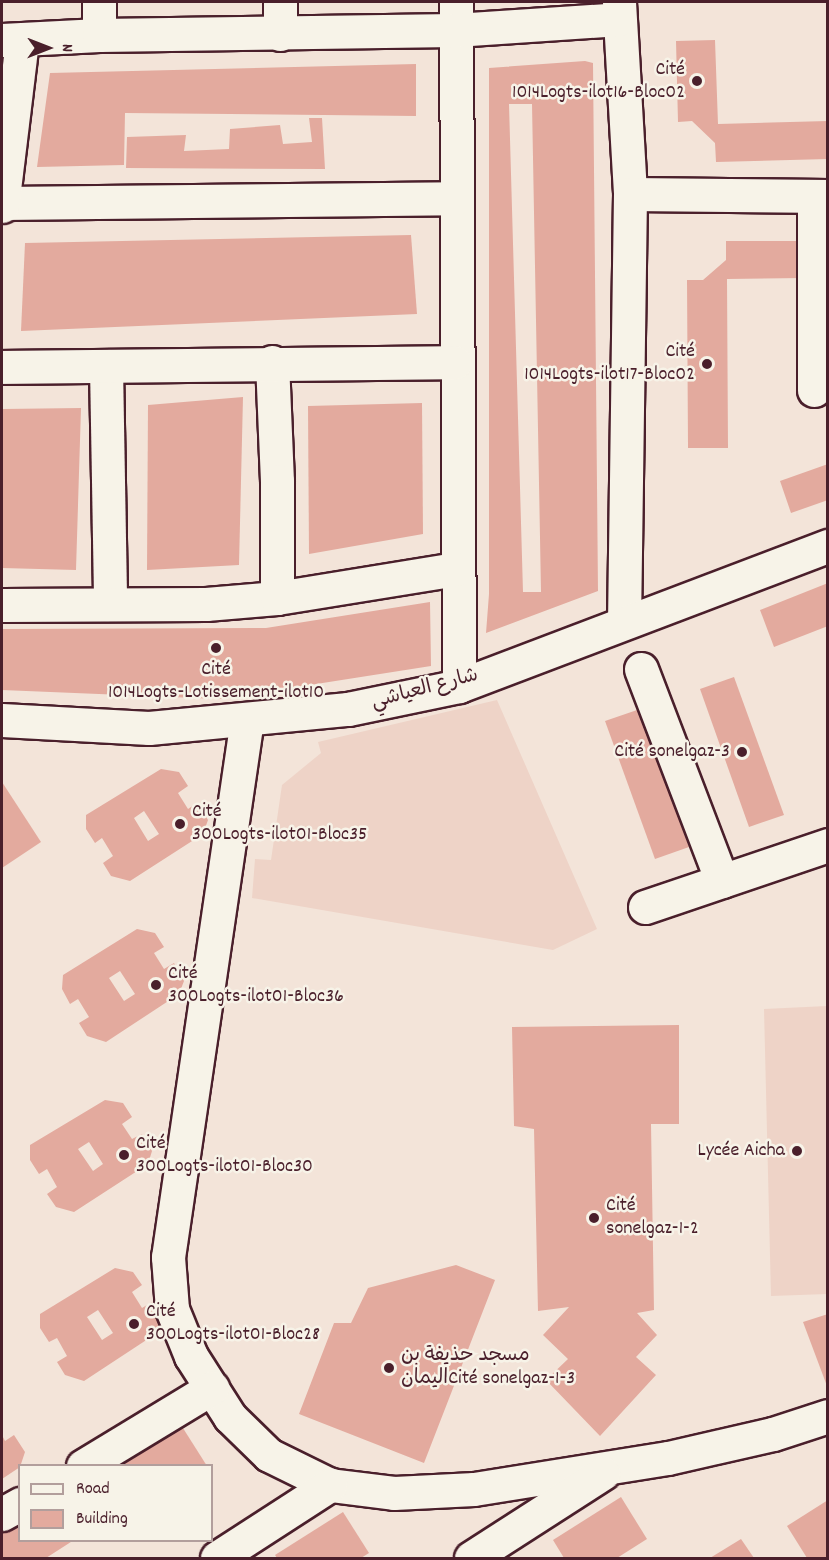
<!DOCTYPE html>
<html>
<head>
<meta charset="utf-8">
<style>
	body { margin:0 }
	#map { position:relative; width:829px; height:1560px; overflow:hidden; background:#f3e4d9; font-family:Dekko,"Playpen Sans Arabic",sans-serif }
	div>[style] { position:absolute }
	[style*='--x'] { left:calc(var(--x)*1px); top:calc(var(--y)*1px); width:calc(var(--w)*1px); rotate:calc(var(--a)*1deg) }
	.built>* { inset:0; background:#eed3c7 }
	.building>* { inset:0; background:#e3aa9e }
	.roads { filter:drop-shadow(2px 0 #4a1f2b) drop-shadow(-2px 0 #4a1f2b) drop-shadow(0 2px #4a1f2b) drop-shadow(0 -2px #4a1f2b) }
	.minor>* { height:33px; margin:-16.5px; padding:0 16.5px; transform-origin:16.5px; border-radius:16.5px; background:#f7f3e8 }
	.dots>* { width:16px; height:16px; translate:-50% -50%; box-sizing:border-box; border:3px solid #f7f3e8; border-radius:50% }
	span { translate:-50% -50%; white-space:nowrap; text-align:center; line-height:1.15; -webkit-text-stroke:5px #f7f3e8; paint-order:stroke }
	.poi-label { font-size:20px; color:#4a1f2b }
	.right { translate:-100% -50%; text-align:right }
	.left { translate:0 -50%; text-align:left }
	.street-label { font-size:20px; color:#4a1f2b }
	.frame { position:absolute; inset:0; border:3px solid #4a1f2b; pointer-events:none }
	.legend { position:absolute; left:18px; top:1464px; width:195px; height:78px; box-sizing:border-box; background:#f7f3e8; border:2px solid #b29e9c; margin:0; padding:8px 10px; list-style:none; font-size:18px; color:#4a1f2b }
	.legend li { display:flex; align-items:center; gap:12px; height:30px }
	.legend b { width:30px; border:2px solid #b29e9c }
	.north { position:absolute; left:18px; top:18px; width:60px; height:60px; -webkit-text-stroke:4px #f7f3e8; paint-order:stroke; rotate:90deg; font-size:16px; font-weight:700; line-height:24px; text-align:center; color:#4a1f2b }
	.north::after { content:''; display:block; margin:auto; width:21px; height:27px; background:#4a1f2b; clip-path:polygon(50% 0,100% 100%,50% 72%,0 100%) }
</style>
</head>
<body>
<div id="map">
	<div class="built">
		<i style="clip-path:polygon(497px 700px,597px 929px,553px 950px,252px 898px,255px 859px,271px 860px,282px 785px,321px 753px,318px 742px)"></i>
		<i style="clip-path:polygon(827px 1006px,827px 1294px,771px 1296px,764px 1009px)"></i>
	</div>
	<div class="building">
		<i style="clip-path:polygon(715px 40px,718px 124px,828px 121px,828px 159px,716px 162px,715px 143px,692px 121px,678px 122px,676px 41px)"></i>
		<i style="clip-path:polygon(evenodd,585px 61px,593px 63px,598px 591px,486px 633px,489px 594px,489px 68px,585px 61px,509px 104px,532px 104px,541px 592px,523px 592px,509px 104px)"></i>
		<i style="clip-path:polygon(416px 64px,416px 116px,125px 113px,124px 165px,37px 167px,50px 73px)"></i>
		<i style="clip-path:polygon(309px 118px,322px 118px,325px 169px,126px 168px,127px 137px,186px 135px,184px 151px,229px 149px,230px 129px,280px 125px,283px 144px,312px 142px)"></i>
		<i style="clip-path:polygon(411px 235px,417px 314px,21px 331px,25px 243px)"></i>
		<i style="clip-path:polygon(726px 241px,803px 241px,803px 278px,727px 279px,728px 448px,688px 448px,687px 280px,703px 280px,726px 260px)"></i>
		<i style="clip-path:polygon(243px 397px,239px 565px,147px 570px,148px 405px)"></i>
		<i style="clip-path:polygon(422px 403px,423px 534px,309px 554px,308px 406px)"></i>
		<i style="clip-path:polygon(81px 408px,76px 570px,2px 568px,3px 409px)"></i>
		<i style="clip-path:polygon(828px 464px,828px 500px,791px 513px,780px 481px)"></i>
		<i style="clip-path:polygon(828px 583px,828px 626px,774px 647px,760px 610px)"></i>
		<i style="clip-path:polygon(430px 602px,431px 666px,220px 699px,2px 690px,2px 629px,266px 628px)"></i>
		<i style="clip-path:polygon(734px 677px,784px 815px,749px 827px,700px 689px)"></i>
		<i style="clip-path:polygon(640px 709px,689px 847px,655px 859px,605px 721px)"></i>
		<i style="clip-path:polygon(evenodd,161px 769px,179px 772px,188px 786px,178px 793px,188px 809px,197px 803px,208px 820px,203px 834px,130px 881px,111px 876px,103px 863px,113px 856px,102px 838px,95px 843px,86px 829px,86px 815px,161px 769px,144px 811px,159px 834px,148px 841px,134px 818px,144px 811px)"></i>
		<i style="clip-path:polygon(2px 782px,41px 842px,2px 868px)"></i>
		<i style="clip-path:polygon(evenodd,137px 929px,155px 933px,164px 947px,154px 953px,164px 969px,174px 963px,184px 981px,179px 994px,106px 1042px,87px 1036px,79px 1023px,89px 1017px,78px 999px,70px 1004px,62px 989px,63px 975px,137px 929px,120px 971px,135px 994px,124px 1001px,109px 978px,120px 971px)"></i>
		<i style="clip-path:polygon(679px 1025px,679px 1124px,651px 1124px,654px 1310px,637px 1313px,657px 1335px,636px 1357px,656px 1375px,600px 1436px,546px 1380px,568px 1359px,543px 1335px,569px 1307px,538px 1311px,534px 1129px,514px 1126px,512px 1027px)"></i>
		<i style="clip-path:polygon(evenodd,105px 1100px,123px 1103px,132px 1117px,122px 1124px,132px 1139px,142px 1134px,152px 1151px,148px 1164px,74px 1212px,56px 1207px,47px 1194px,57px 1187px,47px 1169px,39px 1174px,30px 1160px,30px 1145px,105px 1100px,89px 1142px,103px 1164px,93px 1171px,78px 1149px,89px 1142px)"></i>
		<i style="clip-path:polygon(456px 1265px,495px 1280px,424px 1463px,299px 1414px,334px 1323px,351px 1323px,368px 1288px)"></i>
		<i style="clip-path:polygon(evenodd,115px 1268px,133px 1272px,142px 1285px,132px 1292px,142px 1308px,152px 1302px,162px 1319px,157px 1333px,84px 1381px,65px 1375px,57px 1362px,67px 1356px,57px 1338px,49px 1342px,40px 1328px,40px 1314px,115px 1268px,98px 1310px,113px 1333px,102px 1340px,87px 1317px,98px 1310px)"></i>
		<i style="clip-path:polygon(828px 1314px,828px 1386px,827px 1386px,803px 1322px)"></i>
		<i style="clip-path:polygon(181px 1425px,207px 1466px,118px 1466px)"></i>
		<i style="clip-path:polygon(2px 1435px,5px 1441px,14px 1435px,25px 1452px,20px 1467px,2px 1479px)"></i>
		<i style="clip-path:polygon(621px 1497px,647px 1539px,617px 1558px,564px 1558px,553px 1540px)"></i>
		<i style="clip-path:polygon(828px 1500px,828px 1558px,807px 1558px,787px 1526px)"></i>
		<i style="clip-path:polygon(343px 1512px,369px 1553px,361px 1558px,277px 1558px,275px 1555px)"></i>
		<i style="clip-path:polygon(20px 1516px,20px 1540px,74px 1540px,46px 1558px,2px 1558px,2px 1528px)"></i>
		<i style="clip-path:polygon(741px 1539px,754px 1558px,710px 1558px)"></i>
	</div>
	<div class="roads">
		<div class="minor">
			<i style="--x:99;--y:2;--w:33;--a:90"></i>
			<i style="--x:280;--y:2;--w:32;--a:90"></i>
			<i style="--x:456;--y:2;--w:684;--a:89.75"></i>
			<i style="--x:619;--y:2;--w:192;--a:86.7"></i>
			<i style="--x:630;--y:194;--w:428;--a:90.8"></i>
			<i style="--x:2;--y:40;--w:97;--a:-3"></i>
			<i style="--x:99;--y:35;--w:356;--a:-0.8"></i>
			<i style="--x:455;--y:30;--w:164;--a:-3.8"></i>
			<i style="--x:630;--y:194;--w:198;--a:0.6"></i>
			<i style="--x:814;--y:196;--w:194;--a:90"></i>
			<i style="--x:2;--y:203;--w:453;--a:-0.6"></i>
			<i style="--x:2;--y:206;--w:167;--a:-83.1"></i>
			<i style="--x:272;--y:362;--w:119;--a:87.6"></i>
			<i style="--x:277;--y:481;--w:117;--a:90"></i>
			<i style="--x:106;--y:366;--w:238;--a:89"></i>
			<i style="--x:2;--y:367;--w:453;--a:-0.6"></i>
			<i style="--x:2;--y:605;--w:204;--a:-0.3"></i>
			<i style="--x:206;--y:604;--w:71;--a:-4.8"></i>
			<i style="--x:277;--y:598;--w:182;--a:-9.2"></i>
			<i style="--x:641;--y:669;--w:227;--a:69.1"></i>
			<i style="--x:247;--y:719;--w:544;--a:98.35"></i>
			<i style="--x:168;--y:1257;--w:52;--a:85.6"></i>
			<i style="--x:172;--y:1309;--w:51;--a:68"></i>
			<i style="--x:191;--y:1356;--w:72;--a:57.4"></i>
			<i style="--x:230;--y:1417;--w:54;--a:44.3"></i>
			<i style="--x:269;--y:1455;--w:68;--a:26.2"></i>
			<i style="--x:330;--y:1485;--w:64;--a:7.1"></i>
			<i style="--x:394;--y:1493;--w:80;--a:-2.9"></i>
			<i style="--x:474;--y:1489;--w:196;--a:-9.1"></i>
			<i style="--x:668;--y:1458;--w:108;--a:-12.9"></i>
			<i style="--x:773;--y:1434;--w:58;--a:-18.1"></i>
			<i style="--x:2;--y:720;--w:147;--a:3.1"></i>
			<i style="--x:149;--y:728;--w:200;--a:-5.5"></i>
			<i style="--x:348;--y:709;--w:113;--a:-11.7"></i>
			<i style="--x:459;--y:686;--w:395;--a:-20.8"></i>
			<i style="--x:645;--y:907;--w:193;--a:-18.7"></i>
			<i style="--x:83;--y:1466;--w:151;--a:-31.2"></i>
			<i style="--x:2;--y:1514;--w:21;--a:-29"></i>
			<i style="--x:217;--y:1558;--w:135;--a:-32.9"></i>
			<i style="--x:471;--y:1558;--w:157;--a:-32.8"></i>
		</div>
	</div>
	<div class="dots">
		<i style="left:697px;top:81px;background:#4a1f2b"></i>
		<i style="left:707px;top:364px;background:#4a1f2b"></i>
		<i style="left:216px;top:648px;background:#4a1f2b"></i>
		<i style="left:742px;top:752px;background:#4a1f2b"></i>
		<i style="left:180px;top:824px;background:#4a1f2b"></i>
		<i style="left:156px;top:985px;background:#4a1f2b"></i>
		<i style="left:797px;top:1151px;background:#4a1f2b"></i>
		<i style="left:124px;top:1155px;background:#4a1f2b"></i>
		<i style="left:594px;top:1218px;background:#4a1f2b"></i>
		<i style="left:134px;top:1324px;background:#4a1f2b"></i>
		<i style="left:389px;top:1368px;background:#4a1f2b"></i>
	</div>
	<div class="poi-label">
		<span class="right" style="left:685px;top:82px">Cité<br>1014Logts-ilot16-Bloc02</span>
		<span class="right" style="left:695px;top:364px">Cité<br>1014Logts-ilot17-Bloc02</span>
		<span style="left:216px;top:682px">Cité<br>1014Logts-Lotissement-ilot10</span>
		<span class="right" style="left:730px;top:752px">Cité sonelgaz-3</span>
		<span class="left" style="left:192px;top:824px">Cité<br>300Logts-ilot01-Bloc35</span>
		<span class="left" style="left:168px;top:986px">Cité<br>300Logts-ilot01-Bloc36</span>
		<span class="left" style="left:136px;top:1156px">Cité<br>300Logts-ilot01-Bloc30</span>
		<span class="right" style="left:785px;top:1151px">Lycée Aicha</span>
		<span class="left" style="left:606px;top:1218px">Cité<br>sonelgaz-1-2</span>
		<span class="left" style="left:146px;top:1324px">Cité<br>300Logts-ilot01-Bloc28</span>
		<span class="left" style="left:401px;top:1368px">مسجد حذيفة بن<br>اليمانCité sonelgaz-1-3</span>
	</div>
	<div class="street-label">
		<span style="left:425px;top:690px;rotate:-15deg">شارع العياشي</span>
	</div>
	<div class="frame"></div>
	<ul class="legend">
	<li><b style="height:8px;background:#f7f3e8"></b>Road</li>
	<li><b style="height:16px;background:#e3aa9e"></b>Building</li>
	</ul>
	<div class="north">N</div>
</div>
</body>
</html>
